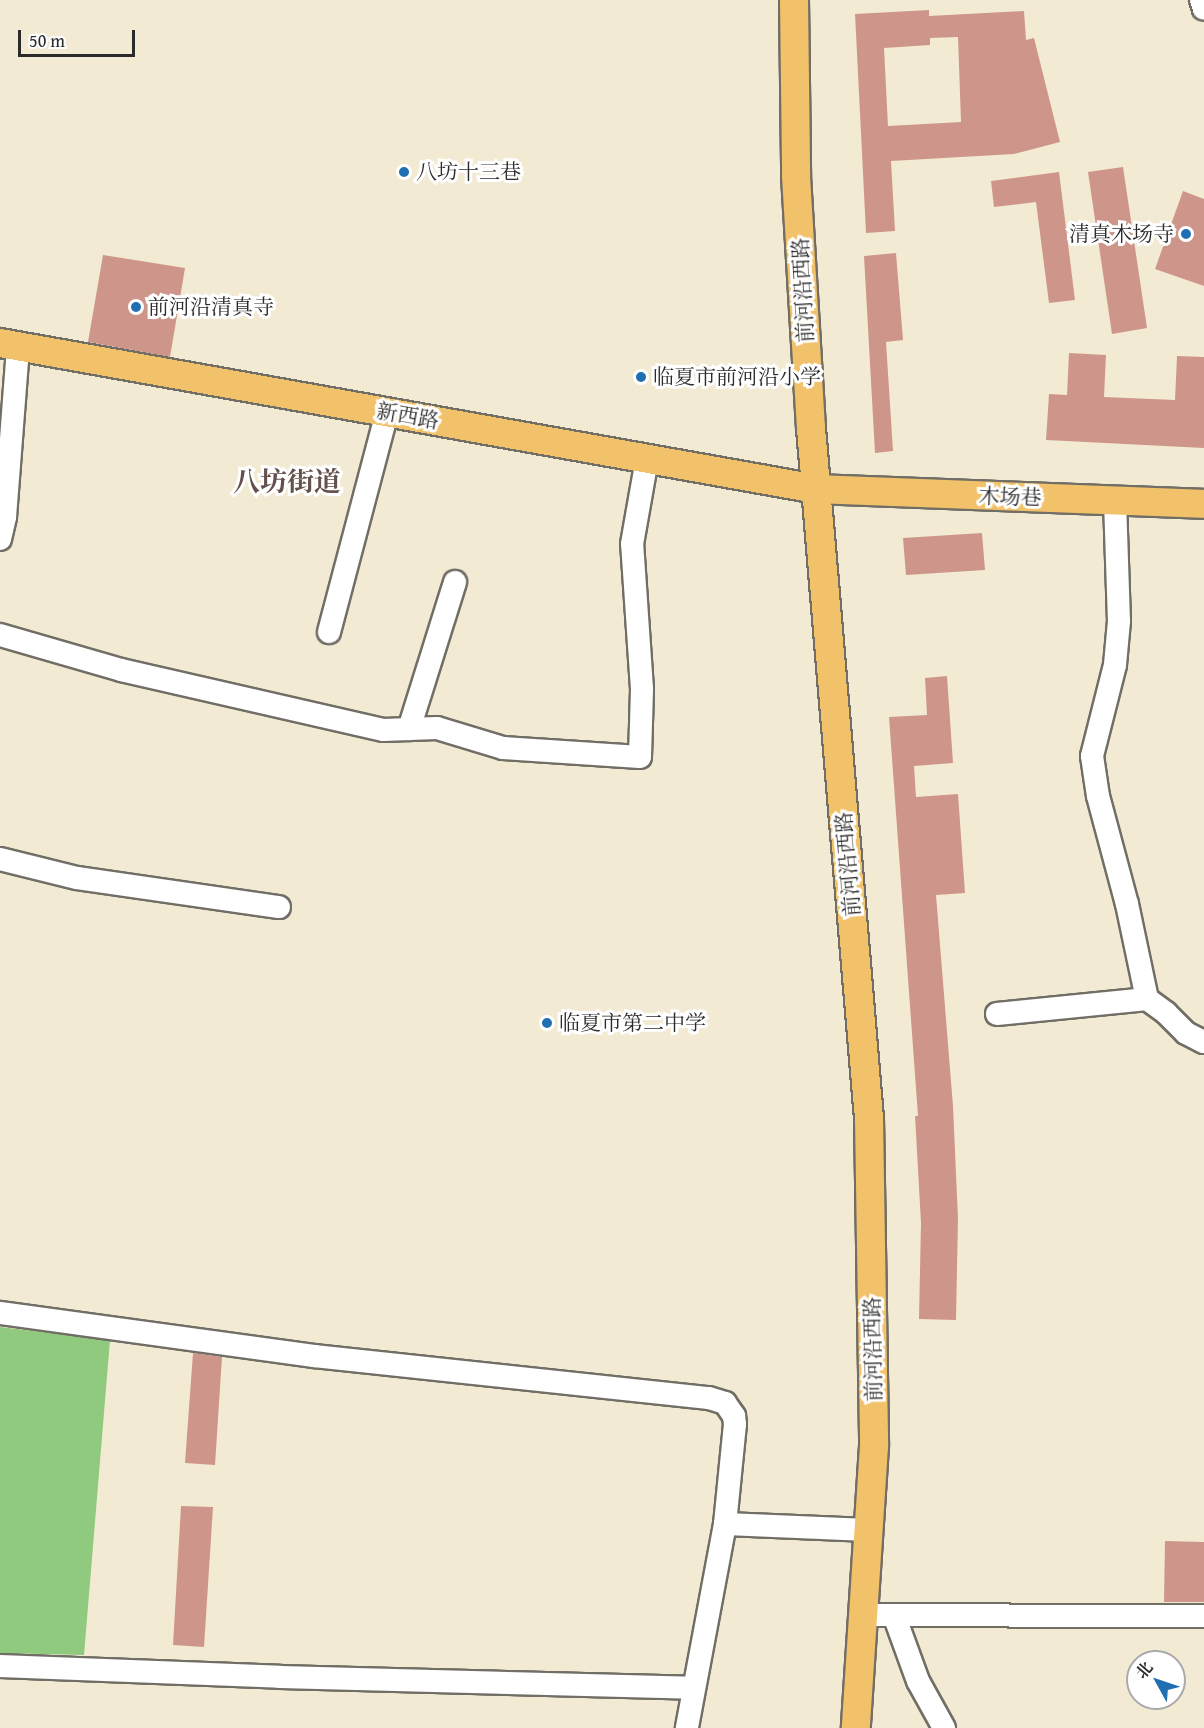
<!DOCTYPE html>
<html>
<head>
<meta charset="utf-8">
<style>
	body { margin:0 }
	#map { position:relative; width:1204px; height:1728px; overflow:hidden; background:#f3ead3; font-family:"Gentium Book Plus","Noto Serif SC",serif }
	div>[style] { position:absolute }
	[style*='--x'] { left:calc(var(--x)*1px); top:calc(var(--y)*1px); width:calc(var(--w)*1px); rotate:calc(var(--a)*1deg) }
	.green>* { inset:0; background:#8fca7e }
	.building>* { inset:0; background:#ce968b }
	.roads { filter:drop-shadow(2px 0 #716e66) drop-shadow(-2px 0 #716e66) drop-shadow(0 2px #716e66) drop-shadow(0 -2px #716e66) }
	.minor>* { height:22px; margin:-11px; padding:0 11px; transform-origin:11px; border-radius:11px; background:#fff }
	.major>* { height:28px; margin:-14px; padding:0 14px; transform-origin:14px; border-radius:14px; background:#f2c26a }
	.dots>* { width:16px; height:16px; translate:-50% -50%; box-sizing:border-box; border:3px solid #fff; border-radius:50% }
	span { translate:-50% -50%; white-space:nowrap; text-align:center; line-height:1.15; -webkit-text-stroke:6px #fff; paint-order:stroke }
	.poi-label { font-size:21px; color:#2b2b2b }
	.left { translate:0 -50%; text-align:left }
	.right { translate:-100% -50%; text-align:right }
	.street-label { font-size:21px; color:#2b2b2b }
	.district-label { font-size:27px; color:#64504d; font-weight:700 }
	.north { position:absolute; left:1126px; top:1650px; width:60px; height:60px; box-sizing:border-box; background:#fff; border:2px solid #aaa; border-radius:50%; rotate:310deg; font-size:16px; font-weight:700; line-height:24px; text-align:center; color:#2b2b2b }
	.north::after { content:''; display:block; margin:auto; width:21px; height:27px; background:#1f6fb2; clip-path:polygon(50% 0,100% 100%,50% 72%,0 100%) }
	.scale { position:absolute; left:18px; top:30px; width:117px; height:27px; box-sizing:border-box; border:3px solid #2b2b2b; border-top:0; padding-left:8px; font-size:18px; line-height:21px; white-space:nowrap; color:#2b2b2b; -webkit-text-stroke:4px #fff; paint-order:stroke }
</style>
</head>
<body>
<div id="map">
	<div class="green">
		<i style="clip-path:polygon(0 1327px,110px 1340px,84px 1655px,0 1653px)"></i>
	</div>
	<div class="building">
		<i style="clip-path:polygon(evenodd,929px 10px,929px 16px,1024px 11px,1026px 40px,1034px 38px,1060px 142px,1014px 154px,891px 161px,895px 231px,866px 233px,855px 14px,929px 10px,958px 37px,961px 122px,888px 126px,884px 48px,930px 45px,930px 38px,958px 37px)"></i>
		<i style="clip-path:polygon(1123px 167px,1147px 328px,1112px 334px,1088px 172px)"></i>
		<i style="clip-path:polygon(1059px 172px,1075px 300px,1049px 303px,1036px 202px,994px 207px,991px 181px)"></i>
		<i style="clip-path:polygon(1183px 191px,1204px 199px,1204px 286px,1155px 269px)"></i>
		<i style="clip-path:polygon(896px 253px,903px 340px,886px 342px,893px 451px,875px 453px,864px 256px)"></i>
		<i style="clip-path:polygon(103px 255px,185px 268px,170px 357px,88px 342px)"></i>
		<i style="clip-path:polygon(1069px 353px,1106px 355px,1104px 397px,1175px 400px,1177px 356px,1204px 357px,1204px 448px,1046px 440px,1049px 394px,1067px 395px)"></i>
		<i style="clip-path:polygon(982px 533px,985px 570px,906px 575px,903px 538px)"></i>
		<i style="clip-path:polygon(947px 676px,953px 763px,914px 766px,916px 797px,958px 794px,965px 893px,936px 895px,953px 1106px,958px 1219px,956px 1320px,919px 1319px,921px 1223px,915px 1116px,918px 1116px,889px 717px,927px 715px,925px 678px)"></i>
		<i style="clip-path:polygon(193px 1353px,222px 1357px,215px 1465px,185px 1463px)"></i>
		<i style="clip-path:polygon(181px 1506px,213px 1507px,204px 1647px,173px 1645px)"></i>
		<i style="clip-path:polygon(1165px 1541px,1204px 1542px,1204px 1602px,1164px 1602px)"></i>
	</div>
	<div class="roads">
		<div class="minor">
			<i style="--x:1201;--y:0;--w:9;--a:72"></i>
			<i style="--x:1115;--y:501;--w:120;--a:88.1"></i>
			<i style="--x:1119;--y:621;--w:44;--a:95.2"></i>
			<i style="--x:1115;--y:665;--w:94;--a:104.2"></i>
			<i style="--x:1092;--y:756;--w:40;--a:81.5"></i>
			<i style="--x:1098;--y:796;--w:112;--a:75"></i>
			<i style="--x:1127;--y:904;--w:97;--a:78.1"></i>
			<i style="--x:0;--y:539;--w:23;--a:-77"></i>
			<i style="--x:5;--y:517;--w:170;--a:-85.6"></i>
			<i style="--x:329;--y:632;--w:228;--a:-75.2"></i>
			<i style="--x:0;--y:635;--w:126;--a:16.1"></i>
			<i style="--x:121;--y:670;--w:269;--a:12.9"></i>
			<i style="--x:383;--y:730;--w:54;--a:-2.1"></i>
			<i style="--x:437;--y:728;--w:69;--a:16.9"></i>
			<i style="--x:503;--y:748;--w:137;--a:3.8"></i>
			<i style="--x:640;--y:757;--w:68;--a:-88.3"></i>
			<i style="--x:642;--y:689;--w:145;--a:-93.9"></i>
			<i style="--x:632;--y:544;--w:86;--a:-80"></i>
			<i style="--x:409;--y:729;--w:154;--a:-72.6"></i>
			<i style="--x:0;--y:859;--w:79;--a:13.9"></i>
			<i style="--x:77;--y:878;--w:204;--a:8.2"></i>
			<i style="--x:997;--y:1014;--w:151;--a:-5.7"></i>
			<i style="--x:1147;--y:999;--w:24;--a:36"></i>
			<i style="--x:1166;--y:1013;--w:28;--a:45"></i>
			<i style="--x:1186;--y:1033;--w:20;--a:27"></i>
			<i style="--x:0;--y:1313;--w:317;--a:7.8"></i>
			<i style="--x:314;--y:1356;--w:397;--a:6.1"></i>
			<i style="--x:709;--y:1398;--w:17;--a:17"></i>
			<i style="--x:725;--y:1403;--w:16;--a:55"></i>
			<i style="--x:734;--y:1416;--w:8;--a:83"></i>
			<i style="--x:735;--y:1424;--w:100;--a:95.7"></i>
			<i style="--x:725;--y:1524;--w:208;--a:100.6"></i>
			<i style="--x:725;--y:1524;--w:144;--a:2.4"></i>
			<i style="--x:863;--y:1615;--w:341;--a:0.2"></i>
			<i style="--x:894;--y:1615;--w:70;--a:70"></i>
			<i style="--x:918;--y:1681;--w:54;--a:61"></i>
			<i style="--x:0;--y:1666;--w:280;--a:2.2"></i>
			<i style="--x:280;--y:1677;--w:412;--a:1.5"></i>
		</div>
		<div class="major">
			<i style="--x:794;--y:0;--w:176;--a:89.3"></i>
			<i style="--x:796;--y:176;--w:252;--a:86.6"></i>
			<i style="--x:811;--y:428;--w:692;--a:85.2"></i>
			<i style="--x:869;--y:1118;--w:328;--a:89.1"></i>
			<i style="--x:874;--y:1446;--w:283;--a:93.7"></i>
			<i style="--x:0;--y:343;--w:829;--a:10.14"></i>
			<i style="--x:816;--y:489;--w:388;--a:2.2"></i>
		</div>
	</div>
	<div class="dots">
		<i style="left:404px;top:172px;background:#1f6fb2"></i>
		<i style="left:1186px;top:234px;background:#1f6fb2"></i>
		<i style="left:136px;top:307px;background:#1f6fb2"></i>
		<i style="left:641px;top:377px;background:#1f6fb2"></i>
		<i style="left:547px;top:1023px;background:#1f6fb2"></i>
	</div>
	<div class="poi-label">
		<span class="left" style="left:416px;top:172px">八坊十三巷</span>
		<span class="right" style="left:1174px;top:234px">清真木场寺</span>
		<span class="left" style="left:148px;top:307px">前河沿清真寺</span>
		<span class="left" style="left:653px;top:377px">临夏市前河沿小学</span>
		<span class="left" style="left:559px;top:1023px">临夏市第二中学</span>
	</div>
	<div class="street-label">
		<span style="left:803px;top:290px;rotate:-93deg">前河沿西路</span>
		<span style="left:408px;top:416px;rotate:10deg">新西路</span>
		<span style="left:1010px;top:497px;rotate:2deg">木场巷</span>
		<span style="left:848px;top:864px;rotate:-95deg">前河沿西路</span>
		<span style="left:873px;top:1349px;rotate:-91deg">前河沿西路</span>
	</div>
	<div class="district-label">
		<span style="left:287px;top:482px">八坊街道</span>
	</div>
	<div class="north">北</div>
	<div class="scale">50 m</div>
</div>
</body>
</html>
